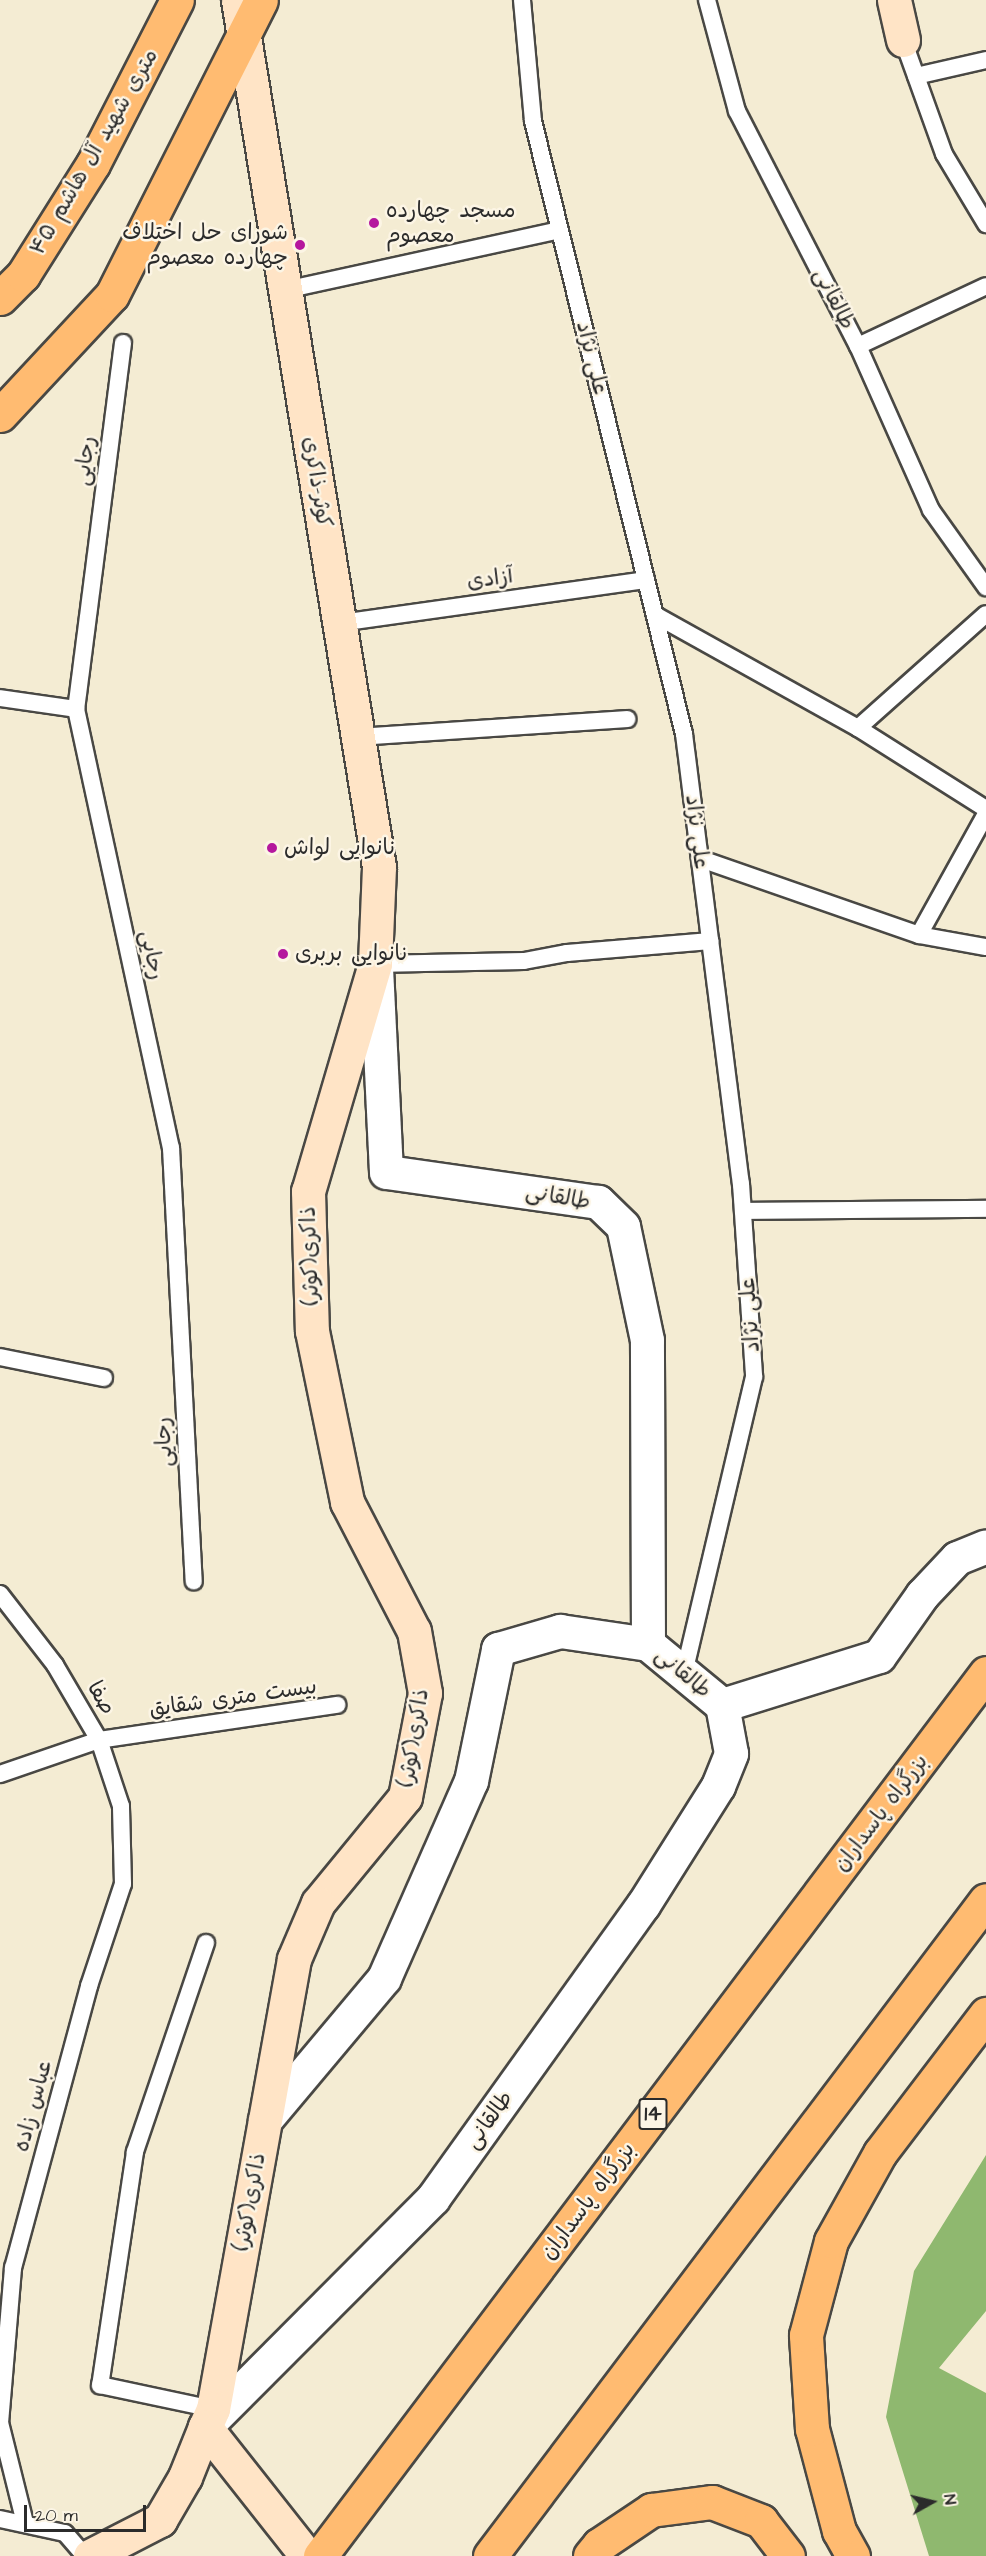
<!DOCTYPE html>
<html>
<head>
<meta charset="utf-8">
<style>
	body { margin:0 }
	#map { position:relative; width:986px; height:2556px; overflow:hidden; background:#f4ecd3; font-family:"Architects Daughter","Playpen Sans Arabic",sans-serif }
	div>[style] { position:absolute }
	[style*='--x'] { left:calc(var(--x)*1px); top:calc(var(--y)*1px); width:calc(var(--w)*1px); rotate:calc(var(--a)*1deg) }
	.forest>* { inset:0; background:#8fb86f }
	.roads { filter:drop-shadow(2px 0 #494844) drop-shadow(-2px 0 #494844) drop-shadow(0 2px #494844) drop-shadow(0 -2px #494844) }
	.lane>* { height:16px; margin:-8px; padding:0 8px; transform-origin:8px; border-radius:8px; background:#fff }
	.street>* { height:33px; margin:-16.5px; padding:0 16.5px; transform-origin:16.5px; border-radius:16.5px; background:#fff }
	.secondary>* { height:33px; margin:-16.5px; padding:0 16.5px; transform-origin:16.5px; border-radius:16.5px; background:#ffe4c6 }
	.primary>* { height:33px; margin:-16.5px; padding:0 16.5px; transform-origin:16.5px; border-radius:16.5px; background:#ffbb71 }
	.highway>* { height:33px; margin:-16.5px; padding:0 16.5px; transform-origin:16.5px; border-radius:16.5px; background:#ffbb71 }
	.dots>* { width:16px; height:16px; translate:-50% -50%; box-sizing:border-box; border:3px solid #fcf5e5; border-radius:50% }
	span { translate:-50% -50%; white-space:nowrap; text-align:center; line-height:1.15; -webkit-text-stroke:5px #fcf5e5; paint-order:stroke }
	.shield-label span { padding:2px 4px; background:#fcf5e5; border:2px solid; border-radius:4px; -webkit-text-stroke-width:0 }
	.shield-label { font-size:21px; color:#2b2b2b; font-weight:700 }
	.street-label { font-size:22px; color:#2b2b2b }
	.poi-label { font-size:22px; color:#2b2b2b }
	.left { translate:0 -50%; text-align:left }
	.right { translate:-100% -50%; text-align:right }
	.north { position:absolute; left:902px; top:2472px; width:60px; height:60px; -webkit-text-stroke:4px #fcf5e5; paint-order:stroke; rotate:82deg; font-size:16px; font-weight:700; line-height:24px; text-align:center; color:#2b2b2b }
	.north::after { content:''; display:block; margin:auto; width:21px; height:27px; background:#2b2b2b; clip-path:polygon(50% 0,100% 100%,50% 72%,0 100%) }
	.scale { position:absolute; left:24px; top:2505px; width:122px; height:27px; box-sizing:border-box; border:3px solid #2b2b2b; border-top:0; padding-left:8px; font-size:18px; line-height:21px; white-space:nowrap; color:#2b2b2b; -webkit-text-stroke:4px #fcf5e5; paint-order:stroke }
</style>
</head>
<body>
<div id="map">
	<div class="forest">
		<i style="clip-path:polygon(986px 2155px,986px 2311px,939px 2368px,986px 2393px,986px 2556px,929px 2556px,886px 2417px,914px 2271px)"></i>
	</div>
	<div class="roads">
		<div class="lane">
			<i style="--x:522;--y:0;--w:121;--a:84.8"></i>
			<i style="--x:533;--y:121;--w:631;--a:76.16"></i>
			<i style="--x:684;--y:734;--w:454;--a:82.8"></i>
			<i style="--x:741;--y:1184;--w:193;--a:86.1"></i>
			<i style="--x:754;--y:1377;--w:304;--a:103.3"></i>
			<i style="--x:707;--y:0;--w:115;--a:74.9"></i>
			<i style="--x:737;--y:111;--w:264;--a:62.8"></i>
			<i style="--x:858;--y:346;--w:180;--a:66"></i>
			<i style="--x:931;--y:510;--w:95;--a:54.5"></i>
			<i style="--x:903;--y:40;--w:121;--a:70.2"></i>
			<i style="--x:944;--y:154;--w:82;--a:59"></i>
			<i style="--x:916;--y:76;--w:72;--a:-12.9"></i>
			<i style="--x:285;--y:290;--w:281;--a:-12.3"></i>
			<i style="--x:123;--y:343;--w:369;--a:97.3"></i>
			<i style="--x:76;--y:709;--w:449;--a:77.8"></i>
			<i style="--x:171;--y:1148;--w:434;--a:87"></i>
			<i style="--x:858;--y:346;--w:141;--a:-25.1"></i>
			<i style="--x:655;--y:615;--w:232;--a:29.1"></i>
			<i style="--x:858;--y:728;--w:151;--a:32.3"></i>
			<i style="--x:340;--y:623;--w:309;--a:-8"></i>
			<i style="--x:0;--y:698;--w:77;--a:8.2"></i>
			<i style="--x:858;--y:728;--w:171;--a:-41.7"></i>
			<i style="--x:358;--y:737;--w:270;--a:-3.8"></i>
			<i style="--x:986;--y:814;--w:138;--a:119"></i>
			<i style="--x:919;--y:935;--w:68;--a:10.2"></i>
			<i style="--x:701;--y:859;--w:231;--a:19.2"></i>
			<i style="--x:375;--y:964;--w:149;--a:-1.2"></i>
			<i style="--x:524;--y:961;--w:44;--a:-10.5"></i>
			<i style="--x:567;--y:953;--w:144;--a:-4.8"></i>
			<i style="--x:743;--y:1211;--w:243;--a:-0.5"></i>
			<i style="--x:0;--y:1357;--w:106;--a:11.4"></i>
			<i style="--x:0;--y:1594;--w:90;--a:52.2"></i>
			<i style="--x:55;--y:1665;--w:87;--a:59.6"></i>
			<i style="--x:99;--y:1740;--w:105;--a:161"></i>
			<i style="--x:206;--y:1943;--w:221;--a:108.8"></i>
			<i style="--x:135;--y:2152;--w:236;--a:98.5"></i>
			<i style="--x:100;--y:2385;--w:116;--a:12"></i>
			<i style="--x:0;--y:2519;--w:66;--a:12.2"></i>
			<i style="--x:65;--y:2533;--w:30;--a:49"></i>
			<i style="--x:25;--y:2523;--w:103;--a:-104"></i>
			<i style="--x:0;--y:2423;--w:156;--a:-85.2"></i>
			<i style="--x:13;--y:2268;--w:292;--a:-74.9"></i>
			<i style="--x:89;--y:1986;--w:108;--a:-71.6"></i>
			<i style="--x:123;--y:1884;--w:78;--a:-91.5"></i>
			<i style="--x:121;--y:1806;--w:70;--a:-108.4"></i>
			<i style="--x:99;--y:1740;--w:241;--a:-8.4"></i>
		</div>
		<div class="street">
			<i style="--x:722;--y:1705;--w:164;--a:-17.3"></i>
			<i style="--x:879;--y:1656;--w:75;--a:-54.8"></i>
			<i style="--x:922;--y:1595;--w:51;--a:-46.6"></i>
			<i style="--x:957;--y:1558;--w:31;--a:-22"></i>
			<i style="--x:265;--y:2120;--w:185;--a:-50"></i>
			<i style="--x:384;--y:1978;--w:215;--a:-66.2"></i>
			<i style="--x:471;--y:1781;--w:135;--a:-78.4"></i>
			<i style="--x:498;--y:1649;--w:65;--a:-16.2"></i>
			<i style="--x:560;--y:1631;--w:89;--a:8.4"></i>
			<i style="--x:205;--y:2427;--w:323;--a:-45.1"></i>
			<i style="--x:433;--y:2198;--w:360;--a:-54.4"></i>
			<i style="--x:643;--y:1905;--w:141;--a:-57.8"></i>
			<i style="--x:718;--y:1786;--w:35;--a:-68"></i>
			<i style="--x:731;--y:1753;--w:49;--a:-100.6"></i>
			<i style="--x:722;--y:1705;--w:96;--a:-140.5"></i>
			<i style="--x:648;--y:1644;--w:304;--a:-90.2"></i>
			<i style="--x:647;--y:1340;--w:116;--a:-101.9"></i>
			<i style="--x:623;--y:1226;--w:35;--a:-136"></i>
			<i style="--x:598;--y:1202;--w:214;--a:-171.9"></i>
			<i style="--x:386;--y:1172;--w:204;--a:-92.8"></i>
		</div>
		<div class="secondary">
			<i style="--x:238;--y:0;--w:878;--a:80.76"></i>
			<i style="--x:379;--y:867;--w:97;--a:92.4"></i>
			<i style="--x:375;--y:964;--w:237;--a:106.4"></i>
			<i style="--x:308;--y:1191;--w:140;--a:88.4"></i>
			<i style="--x:312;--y:1331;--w:175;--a:78.4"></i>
			<i style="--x:347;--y:1502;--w:145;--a:62.6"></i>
			<i style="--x:414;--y:1631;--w:63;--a:79.9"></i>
			<i style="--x:425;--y:1693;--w:106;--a:100.9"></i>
			<i style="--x:405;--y:1797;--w:137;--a:129.4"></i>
			<i style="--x:318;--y:1903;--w:61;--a:113.2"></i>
			<i style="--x:294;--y:1959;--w:457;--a:100.2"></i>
			<i style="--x:213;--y:2409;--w:20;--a:114"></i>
			<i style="--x:205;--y:2427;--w:164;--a:51.7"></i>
			<i style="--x:894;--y:0;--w:41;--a:77.3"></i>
			<i style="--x:90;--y:2556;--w:79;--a:-27.2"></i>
			<i style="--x:160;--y:2520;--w:50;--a:-59.8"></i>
			<i style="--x:185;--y:2477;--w:54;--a:-68.2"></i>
		</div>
		<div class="primary">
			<i style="--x:0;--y:298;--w:33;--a:-45"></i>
			<i style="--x:23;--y:275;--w:131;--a:-57.8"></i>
			<i style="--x:93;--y:164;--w:184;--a:-62.9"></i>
			<i style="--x:0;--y:415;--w:164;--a:-47"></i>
			<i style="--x:112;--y:295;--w:330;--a:-63.2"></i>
		</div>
		<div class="highway">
			<i style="--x:320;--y:2556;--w:1106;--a:-52.97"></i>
			<i style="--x:490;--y:2556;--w:822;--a:-52.91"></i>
			<i style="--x:590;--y:2556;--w:14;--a:-51"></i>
			<i style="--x:599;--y:2545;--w:63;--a:-33.9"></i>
			<i style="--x:651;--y:2510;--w:62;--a:-7.5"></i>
			<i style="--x:712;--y:2502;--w:53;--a:21.2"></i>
			<i style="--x:761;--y:2521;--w:44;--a:52.4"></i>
			<i style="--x:853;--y:2556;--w:29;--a:-119"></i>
			<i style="--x:839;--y:2531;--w:106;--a:-104.8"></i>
			<i style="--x:812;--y:2429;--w:94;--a:-93.7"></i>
			<i style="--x:806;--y:2335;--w:97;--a:-75.1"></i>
			<i style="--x:831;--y:2241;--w:101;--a:-60.9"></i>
			<i style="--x:880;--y:2153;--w:175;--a:-52.7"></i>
		</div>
	</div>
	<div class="dots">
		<i style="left:374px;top:223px;background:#b5179e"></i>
		<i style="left:300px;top:245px;background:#b5179e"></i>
		<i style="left:272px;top:848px;background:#b5179e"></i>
		<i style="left:283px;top:954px;background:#b5179e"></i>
	</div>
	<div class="shield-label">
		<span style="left:653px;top:2114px">14</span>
	</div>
	<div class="street-label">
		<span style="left:94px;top:152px;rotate:-60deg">۴۵ متری شهید آل هاشم</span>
		<span style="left:834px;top:299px;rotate:63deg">طالقانی</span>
		<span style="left:592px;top:358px;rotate:76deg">علی نژاد</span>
		<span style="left:85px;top:461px;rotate:-83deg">رجایی</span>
		<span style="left:317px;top:482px;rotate:81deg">کوثر-ذاکری</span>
		<span style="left:490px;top:579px;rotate:-8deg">آزادی</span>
		<span style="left:697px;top:832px;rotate:83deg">علی نژاد</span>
		<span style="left:152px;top:955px;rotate:78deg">رجایی</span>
		<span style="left:558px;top:1197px;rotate:10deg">طالقانی</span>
		<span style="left:310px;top:1256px;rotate:-92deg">ذاکری(کوثر)</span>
		<span style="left:750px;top:1315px;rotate:-94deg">علی نژاد</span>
		<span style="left:164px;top:1442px;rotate:-93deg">رجایی</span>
		<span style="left:683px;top:1673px;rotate:40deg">طالقانی</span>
		<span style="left:101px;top:1698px;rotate:60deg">صفا</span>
		<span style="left:233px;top:1698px;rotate:-8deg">بیست متری شقایق</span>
		<span style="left:414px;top:1738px;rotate:-81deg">ذاکری(کوثر)</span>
		<span style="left:881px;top:1813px;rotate:-53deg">بزرگراه پاسداران</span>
		<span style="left:33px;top:2106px;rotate:-75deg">عباس زاده</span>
		<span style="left:489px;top:2120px;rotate:-54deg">طالقانی</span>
		<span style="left:588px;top:2201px;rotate:-53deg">بزرگراه پاسداران</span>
		<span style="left:250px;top:2202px;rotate:-80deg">ذاکری(کوثر)</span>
	</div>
	<div class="poi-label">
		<span class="left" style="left:386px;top:223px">مسجد چهارده<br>معصوم</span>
		<span class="right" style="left:288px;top:245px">شورای حل اختلاف<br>چهارده معصوم</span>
		<span class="left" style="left:284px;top:848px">نانوایی لواش</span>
		<span class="left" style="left:295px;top:954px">نانوایی بربری</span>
	</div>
	<div class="north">N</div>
	<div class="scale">20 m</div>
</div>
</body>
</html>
